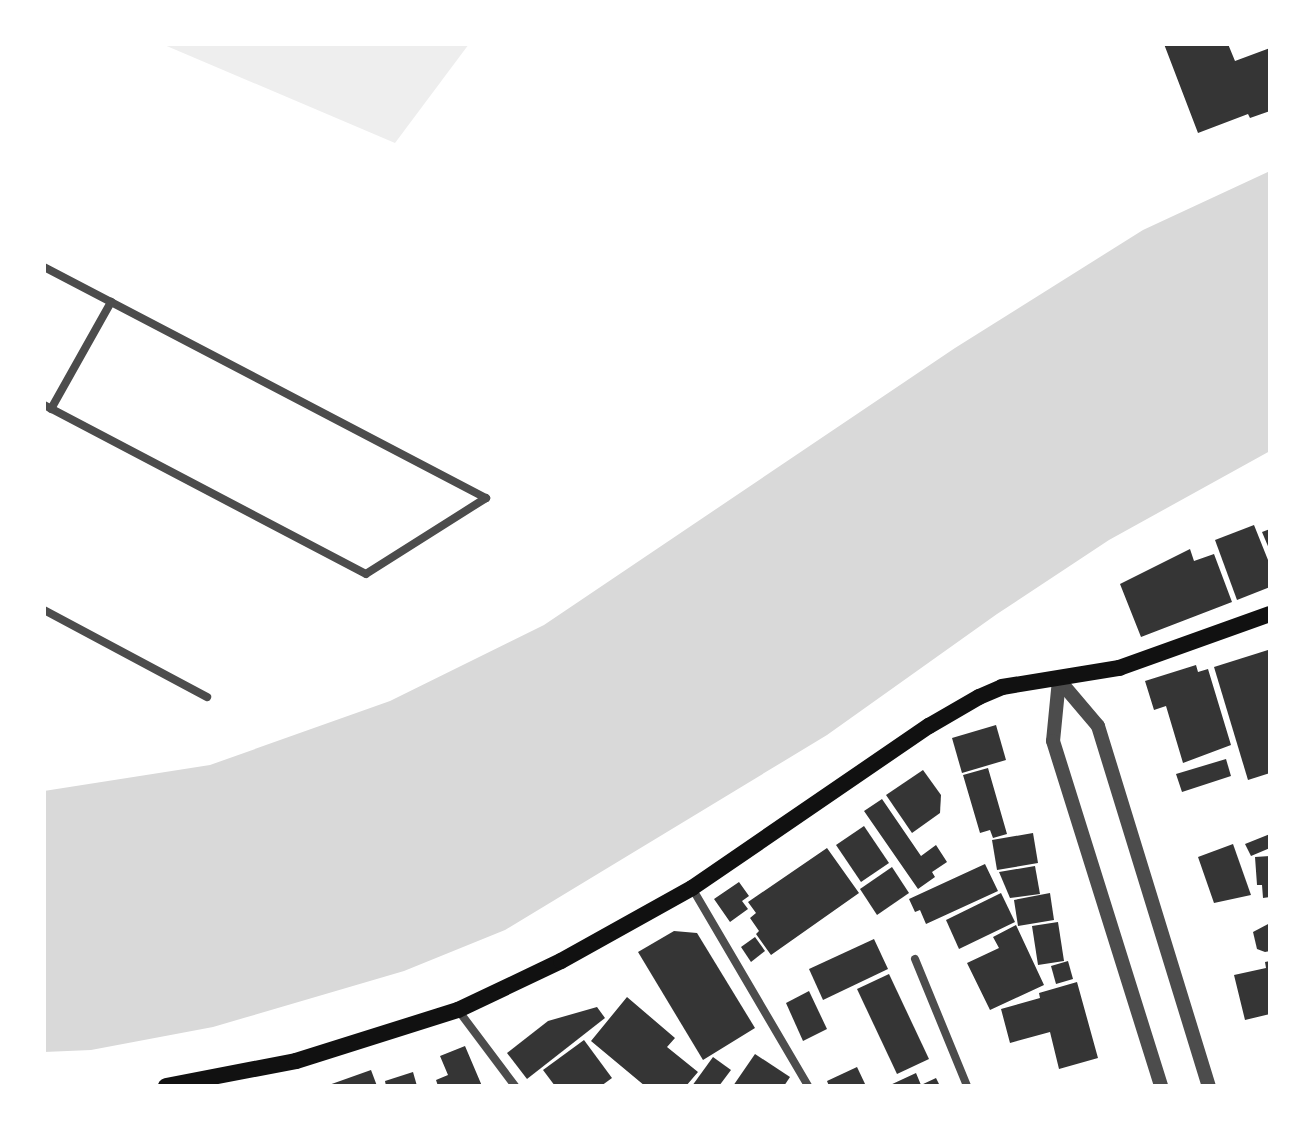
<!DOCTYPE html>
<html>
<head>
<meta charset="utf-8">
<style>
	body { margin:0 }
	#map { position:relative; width:1314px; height:1130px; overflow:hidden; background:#fff; font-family:Roboto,sans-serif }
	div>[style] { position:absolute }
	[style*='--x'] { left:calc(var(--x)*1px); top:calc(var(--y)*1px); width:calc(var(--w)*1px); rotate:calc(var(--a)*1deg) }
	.green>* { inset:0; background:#eee }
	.water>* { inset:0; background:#d9d9d9 }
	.building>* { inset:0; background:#353535 }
	.minor>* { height:8px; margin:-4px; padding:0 4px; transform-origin:4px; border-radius:4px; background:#4c4c4c }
	.tertiary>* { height:14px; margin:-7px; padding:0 7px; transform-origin:7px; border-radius:7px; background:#4c4c4c }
	.secondary>* { height:16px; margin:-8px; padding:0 8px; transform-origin:8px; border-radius:8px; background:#111 }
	span { translate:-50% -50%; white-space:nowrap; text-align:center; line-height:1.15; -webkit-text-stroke:6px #fff; paint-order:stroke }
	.frame { position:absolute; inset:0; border:46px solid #fff; pointer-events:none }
</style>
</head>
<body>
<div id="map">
	<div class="green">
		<i style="clip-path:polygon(162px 44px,469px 44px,395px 143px)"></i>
	</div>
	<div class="water">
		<i style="clip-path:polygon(1270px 171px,1270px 451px,1109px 540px,997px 614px,827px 735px,505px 930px,404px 971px,213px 1027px,91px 1050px,44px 1052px,44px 791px,210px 765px,390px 701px,544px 625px,955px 348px,1143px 230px)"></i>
	</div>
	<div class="building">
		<i style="clip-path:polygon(1164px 44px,1228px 44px,1235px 61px,1270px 48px,1270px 111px,1250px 118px,1248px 114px,1198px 133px)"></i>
		<i style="clip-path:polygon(1254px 525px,1270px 565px,1270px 587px,1237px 600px,1215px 540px)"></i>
		<i style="clip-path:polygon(1270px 529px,1270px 551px,1262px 532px)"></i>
		<i style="clip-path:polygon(1190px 549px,1194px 561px,1214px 554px,1232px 602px,1141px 637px,1120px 584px)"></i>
		<i style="clip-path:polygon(1268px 650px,1270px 773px,1248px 780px,1214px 667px)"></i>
		<i style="clip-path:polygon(1196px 665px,1198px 672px,1208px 669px,1231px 745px,1183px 763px,1166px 706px,1154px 710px,1145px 681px)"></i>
		<i style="clip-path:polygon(996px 725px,1006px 760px,962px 773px,952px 738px)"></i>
		<i style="clip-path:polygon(1226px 759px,1231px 776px,1182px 792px,1176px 774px)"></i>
		<i style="clip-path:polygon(988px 768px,1007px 834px,993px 838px,990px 830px,980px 833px,963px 775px)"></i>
		<i style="clip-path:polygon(923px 770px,941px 795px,940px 813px,912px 833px,886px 795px)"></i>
		<i style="clip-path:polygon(882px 799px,921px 856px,936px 845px,947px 862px,932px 872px,935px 877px,918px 889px,864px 811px)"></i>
		<i style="clip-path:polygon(864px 826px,889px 863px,861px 882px,836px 845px)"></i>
		<i style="clip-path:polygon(1033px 833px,1038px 863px,997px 870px,992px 840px)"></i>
		<i style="clip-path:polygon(1270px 834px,1270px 848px,1251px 856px,1245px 844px)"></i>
		<i style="clip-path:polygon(1233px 844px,1251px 895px,1214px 903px,1198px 857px)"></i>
		<i style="clip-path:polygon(827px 848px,859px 893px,771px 955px,756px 934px,759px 931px,750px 918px,756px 913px,748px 902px)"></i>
		<i style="clip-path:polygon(1270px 856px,1270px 897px,1263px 898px,1262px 885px,1257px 885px,1255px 857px)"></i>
		<i style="clip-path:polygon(985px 864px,998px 891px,926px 924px,920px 910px,915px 912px,909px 899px)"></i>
		<i style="clip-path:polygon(1035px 866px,1040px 894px,1010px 898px,999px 872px)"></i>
		<i style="clip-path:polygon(892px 867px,909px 893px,877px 915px,860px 889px)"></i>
		<i style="clip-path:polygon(739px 882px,749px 896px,742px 901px,748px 909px,730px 922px,714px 899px)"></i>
		<i style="clip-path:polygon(1001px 893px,1015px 922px,959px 949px,946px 920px)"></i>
		<i style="clip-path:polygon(1050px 893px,1054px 920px,1018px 926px,1014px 900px)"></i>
		<i style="clip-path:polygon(1058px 922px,1064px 961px,1038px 965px,1032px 926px)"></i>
		<i style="clip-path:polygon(1270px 923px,1270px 951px,1265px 952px,1257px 949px,1253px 932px)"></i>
		<i style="clip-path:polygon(1016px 925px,1044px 985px,990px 1010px,967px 963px,999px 948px,993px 937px)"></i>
		<i style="clip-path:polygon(674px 931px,697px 933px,755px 1028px,703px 1060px,638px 952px)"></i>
		<i style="clip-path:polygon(755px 937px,765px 951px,751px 962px,741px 947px)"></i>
		<i style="clip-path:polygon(874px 939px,888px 969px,823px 1000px,809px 969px)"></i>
		<i style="clip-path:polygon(1068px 961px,1073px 979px,1056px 984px,1051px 966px)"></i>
		<i style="clip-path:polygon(1270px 961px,1270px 1014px,1245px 1020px,1234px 975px,1266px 968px,1265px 962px)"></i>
		<i style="clip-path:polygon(889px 974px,929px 1059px,897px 1074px,857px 989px)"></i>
		<i style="clip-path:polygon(1077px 982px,1098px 1058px,1059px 1069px,1050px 1032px,1010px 1043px,1001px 1009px,1040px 998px,1039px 993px)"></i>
		<i style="clip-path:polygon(809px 991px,827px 1029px,803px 1041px,786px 1003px)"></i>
		<i style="clip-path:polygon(627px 997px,675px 1038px,667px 1047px,698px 1072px,686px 1086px,645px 1086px,591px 1041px)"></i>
		<i style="clip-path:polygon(597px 1007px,605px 1018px,527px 1079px,507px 1053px,548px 1021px)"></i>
		<i style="clip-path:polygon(584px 1040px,612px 1078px,601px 1086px,555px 1086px,543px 1070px)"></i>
		<i style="clip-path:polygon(465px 1046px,482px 1086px,438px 1086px,436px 1080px,448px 1075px,440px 1056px)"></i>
		<i style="clip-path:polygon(755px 1054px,790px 1077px,784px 1086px,733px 1086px)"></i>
		<i style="clip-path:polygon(713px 1057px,731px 1070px,719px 1086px,692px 1086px)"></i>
		<i style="clip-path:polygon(857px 1067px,866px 1086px,829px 1086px,827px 1081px)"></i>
		<i style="clip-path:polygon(371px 1070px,377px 1086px,326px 1086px)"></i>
		<i style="clip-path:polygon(413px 1072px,417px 1086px,386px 1086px,385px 1081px)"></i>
		<i style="clip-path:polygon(916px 1073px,921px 1085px,936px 1078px,940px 1086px,888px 1086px)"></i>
	</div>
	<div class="minor">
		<i style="--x:44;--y:267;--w:499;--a:27.6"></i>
		<i style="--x:486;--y:498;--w:142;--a:147.7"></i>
		<i style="--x:366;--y:574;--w:364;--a:-152.3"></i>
		<i style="--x:51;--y:409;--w:123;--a:-60.7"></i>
		<i style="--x:44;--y:610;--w:185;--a:28.1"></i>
		<i style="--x:692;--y:888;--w:229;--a:59.6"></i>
		<i style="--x:915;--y:959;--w:137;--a:67.7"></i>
		<i style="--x:458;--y:1010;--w:95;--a:53.1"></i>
	</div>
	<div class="tertiary">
		<i style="--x:1059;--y:680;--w:60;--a:49.7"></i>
		<i style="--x:1098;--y:726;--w:377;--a:72.9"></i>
		<i style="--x:1059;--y:680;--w:61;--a:95.6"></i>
		<i style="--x:1053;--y:741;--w:362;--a:72.6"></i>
	</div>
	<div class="secondary">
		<i style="--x:166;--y:1086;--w:132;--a:-10.9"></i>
		<i style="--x:296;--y:1061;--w:170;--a:-17.5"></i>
		<i style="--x:458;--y:1010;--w:114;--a:-25.4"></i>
		<i style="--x:561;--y:961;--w:150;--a:-29.1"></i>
		<i style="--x:692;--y:888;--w:287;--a:-34.4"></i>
		<i style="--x:929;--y:726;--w:58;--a:-30.1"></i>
		<i style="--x:979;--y:697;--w:25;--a:-23"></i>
		<i style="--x:1002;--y:687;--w:119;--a:-9.2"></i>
		<i style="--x:1119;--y:668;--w:160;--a:-19.7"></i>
	</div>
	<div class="frame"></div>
</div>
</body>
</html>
